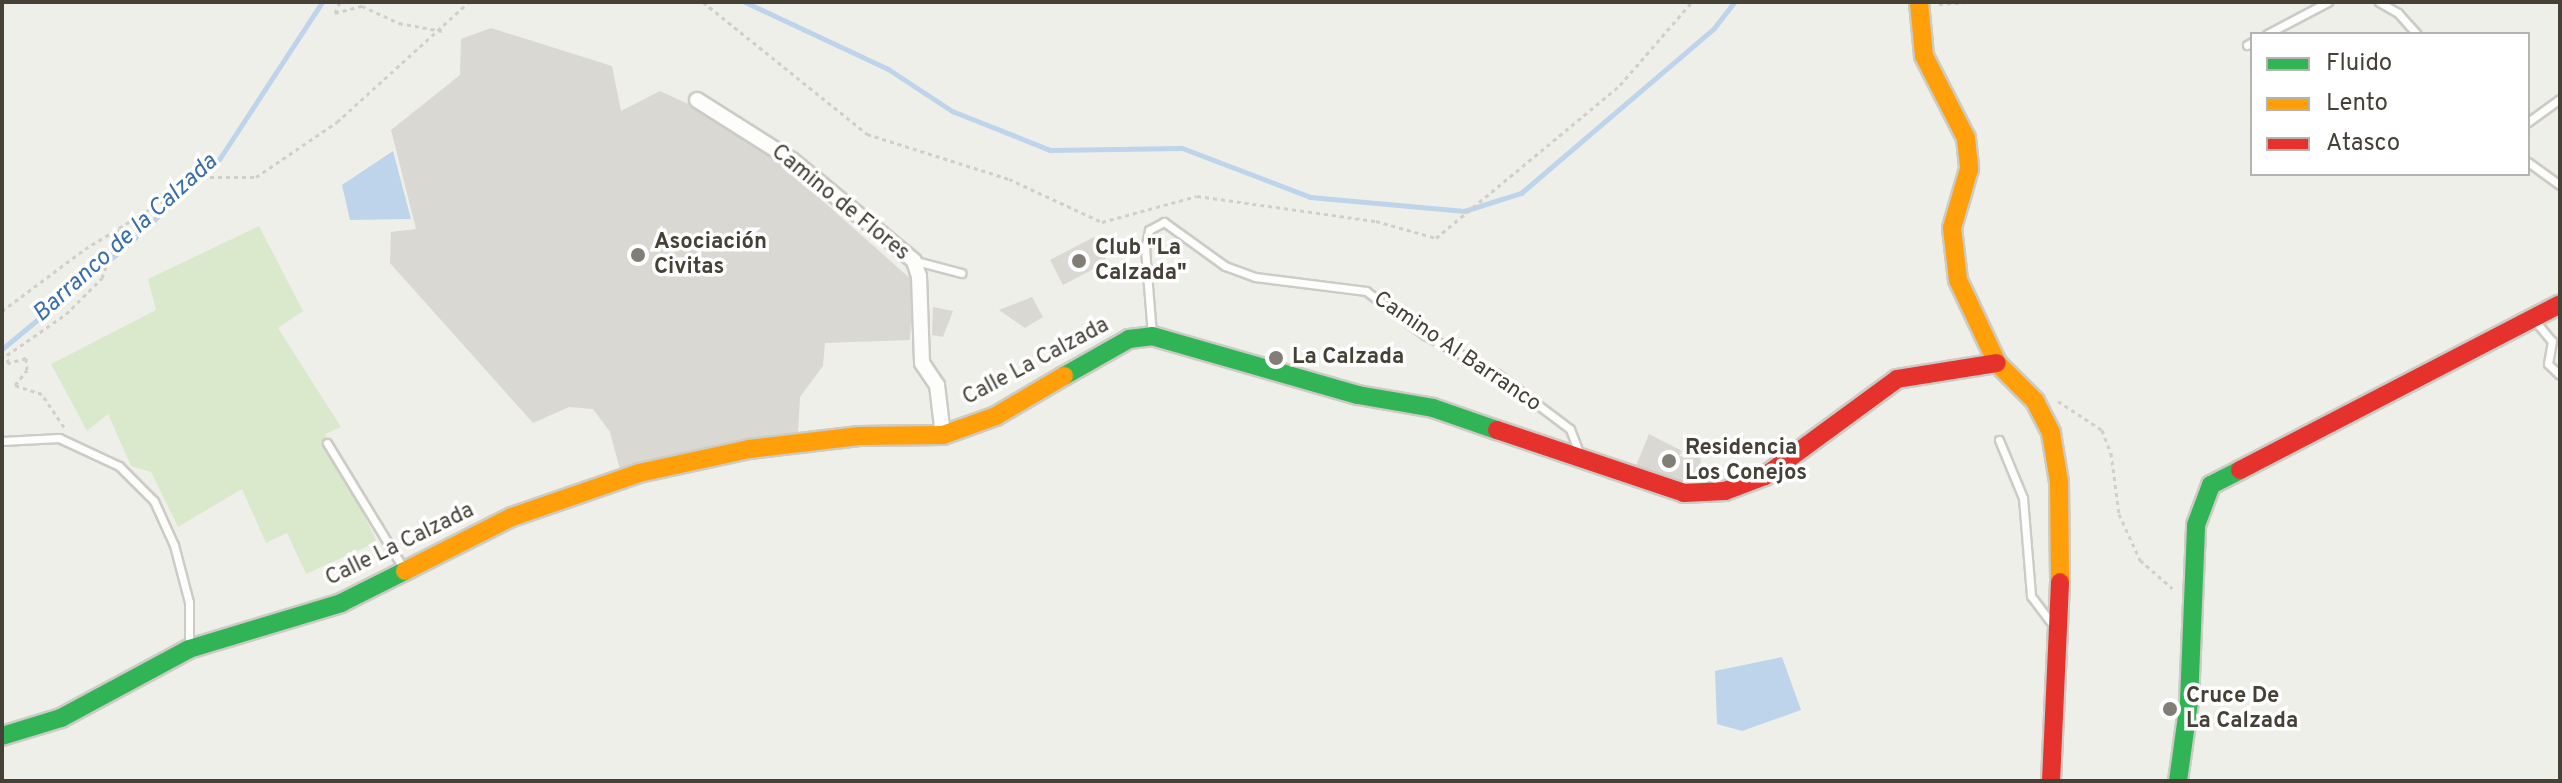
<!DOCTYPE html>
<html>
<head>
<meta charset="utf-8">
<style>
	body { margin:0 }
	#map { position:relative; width:2562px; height:783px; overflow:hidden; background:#efefea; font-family:Overpass,sans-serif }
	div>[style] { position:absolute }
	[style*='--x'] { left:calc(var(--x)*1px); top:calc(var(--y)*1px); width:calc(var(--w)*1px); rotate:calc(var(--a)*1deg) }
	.green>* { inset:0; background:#dae9cc }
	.water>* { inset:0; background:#bdd4eb }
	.stream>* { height:5px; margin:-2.5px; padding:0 2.5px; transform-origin:2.5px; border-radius:2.5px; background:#bdd4eb }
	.building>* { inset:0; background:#d9d8d2 }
	.path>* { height:3px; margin-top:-1.5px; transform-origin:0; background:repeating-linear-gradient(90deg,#d1cecb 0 4px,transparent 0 8px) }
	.roads { filter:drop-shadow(2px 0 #cccbc6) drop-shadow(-2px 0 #cccbc6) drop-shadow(0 2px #cccbc6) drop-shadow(0 -2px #cccbc6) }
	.lane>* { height:7px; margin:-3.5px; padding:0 3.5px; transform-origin:3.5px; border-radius:3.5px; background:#fdfdfc }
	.street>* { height:14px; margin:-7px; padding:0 7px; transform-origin:7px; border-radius:7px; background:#fdfdfc }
	.fast>* { height:18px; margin:-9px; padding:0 9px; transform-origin:9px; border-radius:9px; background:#30b455 }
	.slow>* { height:18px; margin:-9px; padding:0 9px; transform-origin:9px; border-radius:9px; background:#ff9f0a }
	.jam>* { height:18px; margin:-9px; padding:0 9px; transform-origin:9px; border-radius:9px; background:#e5322d }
	.dots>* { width:22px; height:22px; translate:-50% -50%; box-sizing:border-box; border:4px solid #fff; border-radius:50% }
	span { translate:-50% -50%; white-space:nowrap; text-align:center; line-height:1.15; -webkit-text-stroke:7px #fff; paint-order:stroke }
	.street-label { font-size:22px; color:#454137 }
	.poi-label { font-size:22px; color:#454137; font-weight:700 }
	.left { translate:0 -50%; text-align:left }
	.water-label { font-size:24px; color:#376da9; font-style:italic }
	.frame { position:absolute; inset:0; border:4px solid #454137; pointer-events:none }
	.legend { position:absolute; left:2250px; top:32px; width:280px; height:144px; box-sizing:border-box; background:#fff; border:2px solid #b5b3af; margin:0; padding:10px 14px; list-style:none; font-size:24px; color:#454137 }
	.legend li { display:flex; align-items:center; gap:16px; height:40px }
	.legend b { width:40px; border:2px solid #b5b3af }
</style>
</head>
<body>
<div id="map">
	<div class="green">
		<i style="clip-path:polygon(259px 226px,303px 311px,278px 328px,341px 427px,325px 434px,377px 542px,306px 574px,287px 533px,266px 543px,242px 489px,178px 527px,151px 472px,131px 466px,108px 414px,87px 431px,51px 364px,156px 310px,148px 279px)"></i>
	</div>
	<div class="water">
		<i style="clip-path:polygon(393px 151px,411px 219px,350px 220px,342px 185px)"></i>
		<i style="clip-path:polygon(1782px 657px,1801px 710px,1742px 731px,1717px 724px,1715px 671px)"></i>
	</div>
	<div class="stream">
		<i style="--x:745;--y:2;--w:158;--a:25.1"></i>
		<i style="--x:888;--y:69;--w:77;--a:33.3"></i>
		<i style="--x:952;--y:111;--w:105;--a:21.7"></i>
		<i style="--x:1050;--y:150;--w:132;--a:-0.9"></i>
		<i style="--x:1182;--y:148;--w:137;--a:20.9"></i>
		<i style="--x:1310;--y:197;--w:155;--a:5.2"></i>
		<i style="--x:1464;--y:211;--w:60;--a:-17.5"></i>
		<i style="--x:1521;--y:193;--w:254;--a:-40.5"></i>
		<i style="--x:1714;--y:28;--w:33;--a:-52"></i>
		<i style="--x:2;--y:349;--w:160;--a:-39.7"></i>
		<i style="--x:125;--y:247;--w:130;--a:-43.1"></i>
		<i style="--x:220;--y:158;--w:186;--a:-56.8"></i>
	</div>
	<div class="building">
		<i style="clip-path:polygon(491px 28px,612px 66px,621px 111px,660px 91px,710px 114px,750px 136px,765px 153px,793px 166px,805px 185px,913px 281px,910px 340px,825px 343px,823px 366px,800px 397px,798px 433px,620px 470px,610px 432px,593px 409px,569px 407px,533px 423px,390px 263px,391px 232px,416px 229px,391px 130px,460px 75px,461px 39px)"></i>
		<i style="clip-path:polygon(1094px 237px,1107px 262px,1063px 285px,1050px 260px)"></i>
		<i style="clip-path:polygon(1032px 297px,1043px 317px,1025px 328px,999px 310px)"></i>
		<i style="clip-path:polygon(933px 307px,953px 311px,943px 337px,932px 335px)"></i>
		<i style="clip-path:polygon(1649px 434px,1682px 451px,1679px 456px,1686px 457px,1686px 449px,1701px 449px,1700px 482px,1677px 481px,1636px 466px)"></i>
	</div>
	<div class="path">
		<i style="--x:340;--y:2;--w:12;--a:114"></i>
		<i style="--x:335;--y:13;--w:28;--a:-15"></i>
		<i style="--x:362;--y:6;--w:41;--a:24.7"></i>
		<i style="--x:399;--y:23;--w:44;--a:10.5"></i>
		<i style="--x:703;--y:2;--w:211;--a:38.8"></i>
		<i style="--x:867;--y:134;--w:149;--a:17.6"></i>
		<i style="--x:1009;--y:179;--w:102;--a:24.8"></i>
		<i style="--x:1102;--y:222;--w:98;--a:-15.3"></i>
		<i style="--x:1197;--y:196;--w:181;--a:8"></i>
		<i style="--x:1376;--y:221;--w:62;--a:15.8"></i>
		<i style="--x:1436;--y:238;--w:239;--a:-39.7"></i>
		<i style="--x:1620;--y:85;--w:110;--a:-49.1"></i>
		<i style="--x:1939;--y:4;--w:32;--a:-4"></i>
		<i style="--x:2;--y:311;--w:104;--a:-36.8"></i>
		<i style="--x:85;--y:249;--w:137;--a:-31.6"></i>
		<i style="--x:202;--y:177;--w:54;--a:0"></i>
		<i style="--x:256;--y:177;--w:98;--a:-34.2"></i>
		<i style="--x:337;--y:122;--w:178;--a:-42.3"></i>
		<i style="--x:2058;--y:401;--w:53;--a:33.4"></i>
		<i style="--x:2102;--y:430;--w:25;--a:69"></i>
		<i style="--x:2111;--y:453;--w:62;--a:82.5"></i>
		<i style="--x:2119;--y:514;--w:51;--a:65.5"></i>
		<i style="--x:2140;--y:560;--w:43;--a:41.2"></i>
		<i style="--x:64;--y:427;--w:40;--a:-124"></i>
		<i style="--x:42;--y:394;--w:28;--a:-162"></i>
		<i style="--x:15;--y:385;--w:19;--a:-51"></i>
		<i style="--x:27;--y:370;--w:12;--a:-95"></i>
		<i style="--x:26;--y:358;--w:19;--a:164"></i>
		<i style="--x:8;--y:363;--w:8;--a:-97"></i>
		<i style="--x:7;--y:355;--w:72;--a:-34.8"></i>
		<i style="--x:66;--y:314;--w:51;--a:-45"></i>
		<i style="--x:102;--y:278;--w:54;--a:-70.6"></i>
	</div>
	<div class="roads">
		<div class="lane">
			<i style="--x:2379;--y:2;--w:22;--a:30"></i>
			<i style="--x:2398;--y:13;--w:28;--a:48"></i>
			<i style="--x:2267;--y:34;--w:69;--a:-27.7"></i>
			<i style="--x:2247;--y:45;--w:6;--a:-31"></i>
			<i style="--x:2528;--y:122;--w:39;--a:-36"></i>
			<i style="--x:2528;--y:162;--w:39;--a:36"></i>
			<i style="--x:916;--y:261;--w:47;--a:14.9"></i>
			<i style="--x:2535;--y:321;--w:26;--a:50"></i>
			<i style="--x:2552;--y:341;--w:23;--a:100"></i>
			<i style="--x:2548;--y:364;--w:16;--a:43"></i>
			<i style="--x:1152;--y:334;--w:85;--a:-94.7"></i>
			<i style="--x:1145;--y:249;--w:19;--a:-78"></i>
			<i style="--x:1149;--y:230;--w:17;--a:-28"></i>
			<i style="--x:1164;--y:222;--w:75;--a:35.8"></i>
			<i style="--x:1225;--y:266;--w:32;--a:20"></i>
			<i style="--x:1255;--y:277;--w:112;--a:7.2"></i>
			<i style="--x:1366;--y:291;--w:74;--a:36.7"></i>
			<i style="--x:1425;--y:335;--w:82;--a:28.4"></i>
			<i style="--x:1497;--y:374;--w:91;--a:37"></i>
			<i style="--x:1570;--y:429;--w:26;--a:69"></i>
			<i style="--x:1999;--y:440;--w:63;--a:67.5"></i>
			<i style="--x:2023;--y:498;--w:98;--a:85.3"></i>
			<i style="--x:2031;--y:596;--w:36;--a:53"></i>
			<i style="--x:2;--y:441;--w:57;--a:-3"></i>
			<i style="--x:59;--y:438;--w:66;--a:25"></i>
			<i style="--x:119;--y:466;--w:49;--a:45"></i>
			<i style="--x:154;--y:501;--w:48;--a:65.6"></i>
			<i style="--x:174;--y:545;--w:59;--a:75.3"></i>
			<i style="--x:189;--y:602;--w:42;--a:90"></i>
			<i style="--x:327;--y:443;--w:148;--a:58.6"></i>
		</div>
		<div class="street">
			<i style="--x:697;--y:100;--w:112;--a:32.3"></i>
			<i style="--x:792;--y:160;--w:158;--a:39.6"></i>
			<i style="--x:914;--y:261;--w:16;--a:72"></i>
			<i style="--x:919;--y:276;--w:87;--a:88"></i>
			<i style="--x:922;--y:363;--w:27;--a:56"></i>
			<i style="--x:937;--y:385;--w:50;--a:83.2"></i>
		</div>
		<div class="fast">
			<i style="--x:1064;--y:376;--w:75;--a:-29.6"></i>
			<i style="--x:1129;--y:339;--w:23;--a:-7"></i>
			<i style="--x:1152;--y:336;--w:214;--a:16"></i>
			<i style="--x:1358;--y:395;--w:76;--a:9.8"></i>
			<i style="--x:1433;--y:408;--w:68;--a:19"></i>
			<i style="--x:2;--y:736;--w:62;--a:-17"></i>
			<i style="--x:61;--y:718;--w:145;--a:-28.3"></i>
			<i style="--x:189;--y:649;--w:159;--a:-16.8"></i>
			<i style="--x:341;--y:603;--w:72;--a:-26.6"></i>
			<i style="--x:2178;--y:781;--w:80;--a:-82.1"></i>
			<i style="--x:2189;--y:702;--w:177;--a:-87.7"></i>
			<i style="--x:2196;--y:525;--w:43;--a:-69.4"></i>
			<i style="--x:2211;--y:485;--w:33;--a:-27"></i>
		</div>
		<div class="slow">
			<i style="--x:1919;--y:2;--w:54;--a:84.7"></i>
			<i style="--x:1924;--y:56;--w:92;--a:62.9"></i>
			<i style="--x:1966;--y:138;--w:31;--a:84"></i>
			<i style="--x:1969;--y:169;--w:61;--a:106.1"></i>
			<i style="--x:1952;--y:228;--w:52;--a:83.4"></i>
			<i style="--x:1958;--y:280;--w:92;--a:64.8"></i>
			<i style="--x:1997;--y:363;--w:54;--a:45"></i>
			<i style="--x:2035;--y:401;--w:36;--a:63"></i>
			<i style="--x:2051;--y:433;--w:50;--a:80.7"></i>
			<i style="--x:2059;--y:482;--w:100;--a:89.4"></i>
			<i style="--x:405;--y:571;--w:120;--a:-26.8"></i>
			<i style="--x:512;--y:517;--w:134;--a:-19.1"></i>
			<i style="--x:639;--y:473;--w:113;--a:-12.3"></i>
			<i style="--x:749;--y:449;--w:111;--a:-6.7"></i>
			<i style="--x:859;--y:436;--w:84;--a:-0.7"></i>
			<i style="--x:943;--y:435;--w:56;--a:-19.7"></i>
			<i style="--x:996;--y:416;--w:79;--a:-30.5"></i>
		</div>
		<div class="jam">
			<i style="--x:1497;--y:430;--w:197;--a:18.6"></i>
			<i style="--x:1684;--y:493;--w:41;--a:-2.8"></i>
			<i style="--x:1725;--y:491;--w:43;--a:-20.6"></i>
			<i style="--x:1765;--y:476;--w:164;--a:-36.3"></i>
			<i style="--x:1897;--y:379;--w:101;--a:-9.1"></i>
			<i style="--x:2240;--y:470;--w:360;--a:-27.4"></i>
			<i style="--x:2051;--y:781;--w:199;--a:-87.4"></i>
		</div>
	</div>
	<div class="dots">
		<i style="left:638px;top:255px;background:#807e76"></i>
		<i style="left:1079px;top:261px;background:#807e76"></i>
		<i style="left:1276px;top:358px;background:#807e76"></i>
		<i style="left:1669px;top:461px;background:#807e76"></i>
		<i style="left:2170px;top:709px;background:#807e76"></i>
	</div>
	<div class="street-label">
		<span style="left:840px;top:203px;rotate:39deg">Camino de Flores</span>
		<span style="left:1457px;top:352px;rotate:34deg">Camino Al Barranco</span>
		<span style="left:1036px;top:362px;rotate:-28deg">Calle La Calzada</span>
		<span style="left:400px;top:545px;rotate:-26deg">Calle La Calzada</span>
	</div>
	<div class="poi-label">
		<span class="left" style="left:654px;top:255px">Asociación<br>Civitas</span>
		<span class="left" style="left:1095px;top:261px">Club "La<br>Calzada"</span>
		<span class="left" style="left:1292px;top:358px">La Calzada</span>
		<span class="left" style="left:1685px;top:461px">Residencia<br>Los Conejos</span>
		<span class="left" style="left:2186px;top:709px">Cruce De<br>La Calzada</span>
	</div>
	<div class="water-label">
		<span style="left:126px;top:239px;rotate:-42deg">Barranco de la Calzada</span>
	</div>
	<div class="frame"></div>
	<ul class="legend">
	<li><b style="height:10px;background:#30b455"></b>Fluido</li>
	<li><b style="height:10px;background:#ff9f0a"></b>Lento</li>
	<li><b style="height:10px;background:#e5322d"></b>Atasco</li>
	</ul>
</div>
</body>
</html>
